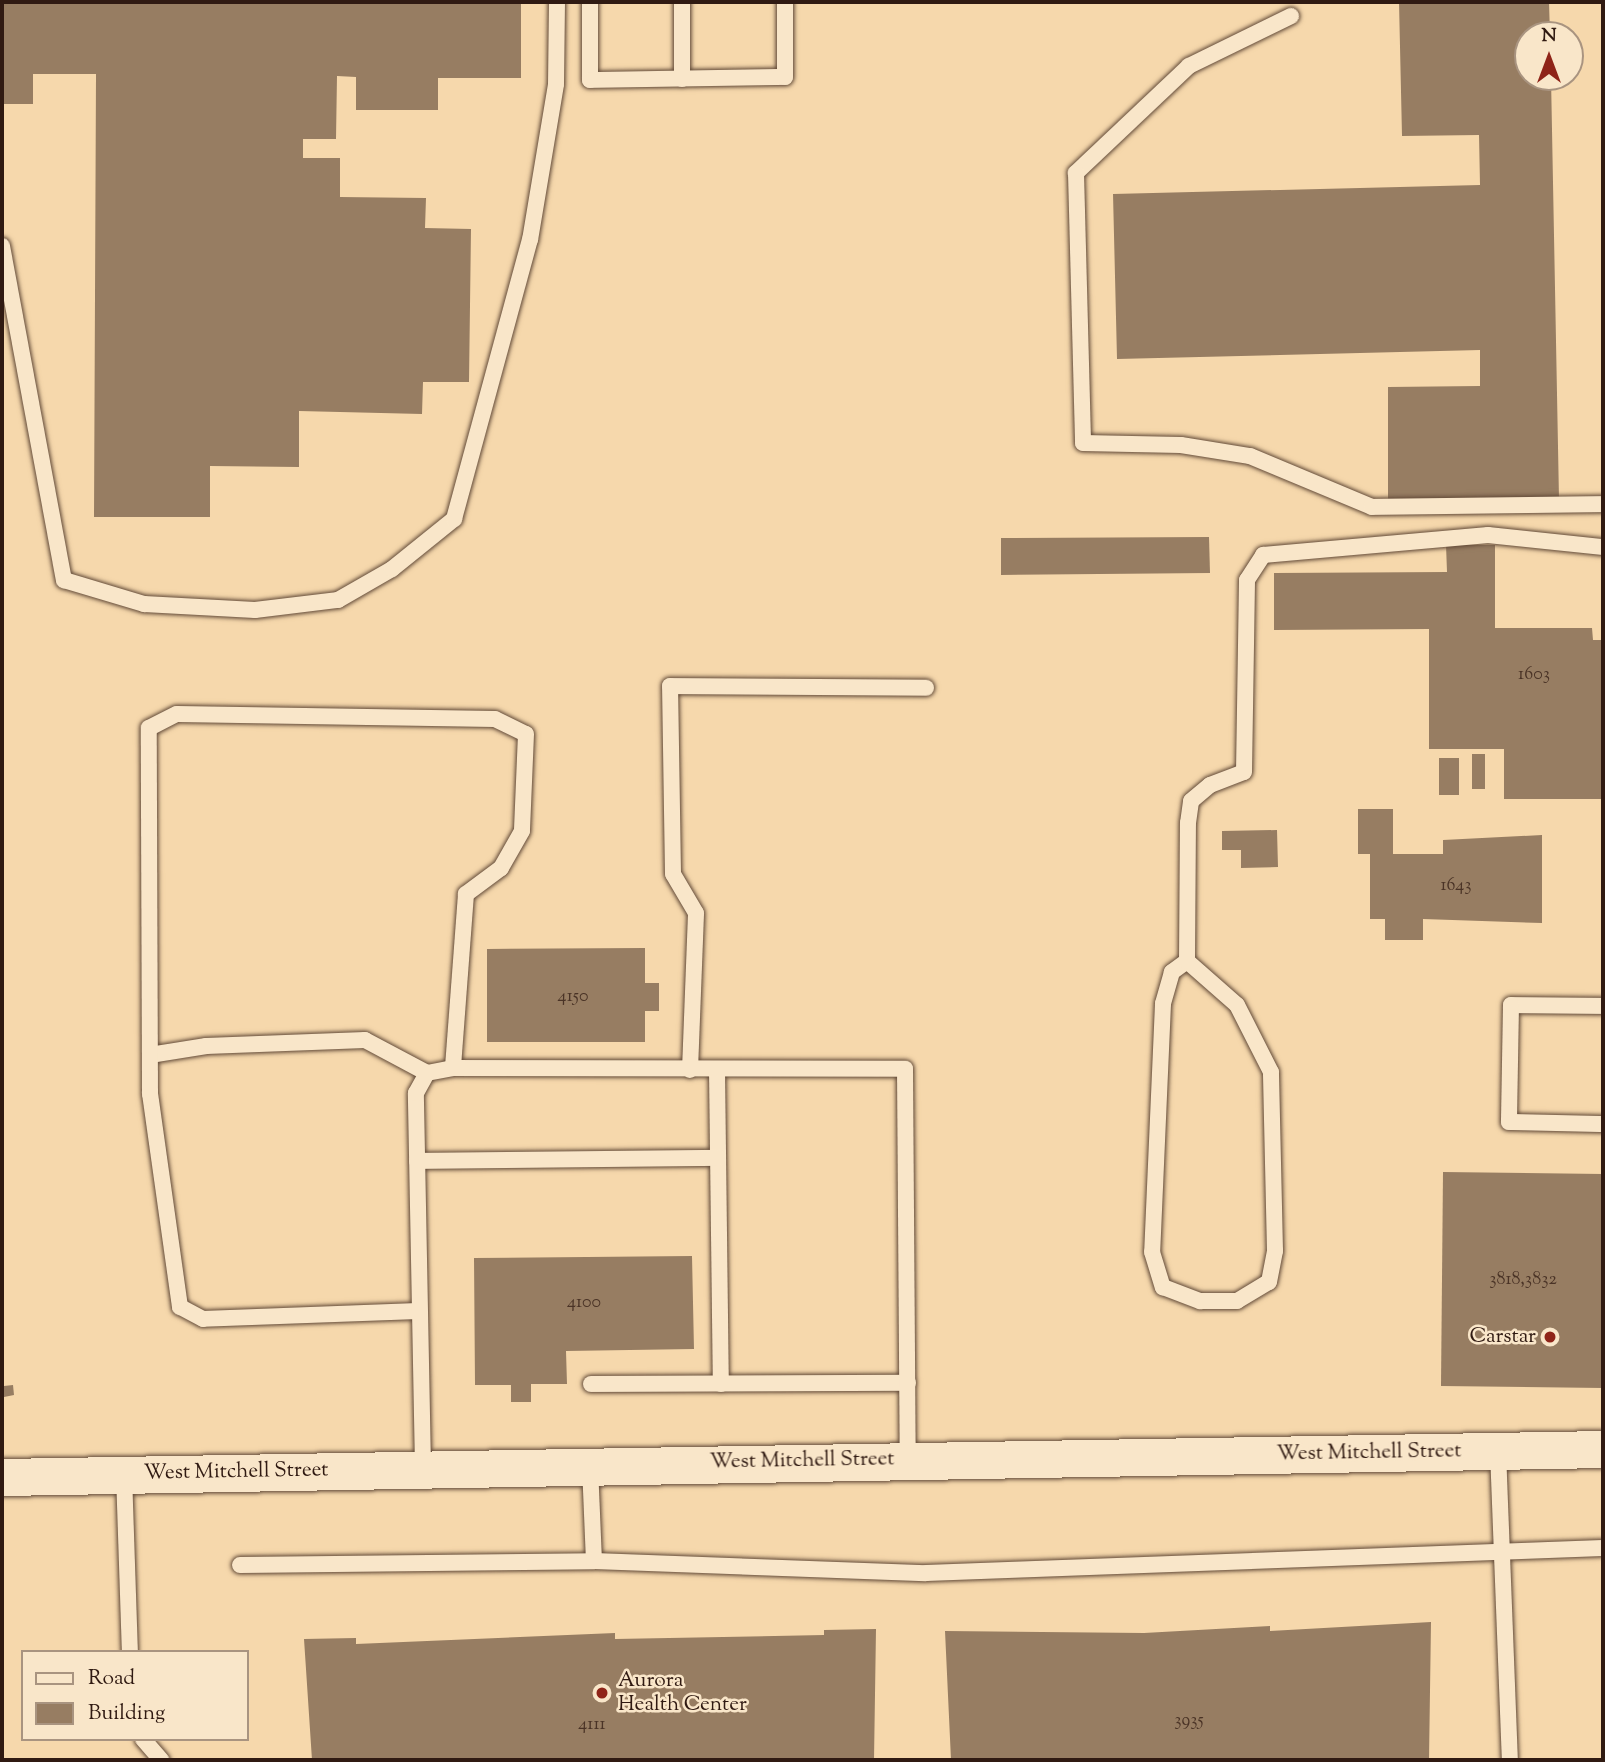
<!DOCTYPE html>
<style>
body{margin:0}
#map{position:relative;width:1605px;height:1762px;overflow:hidden;background:#f6d8ac;font-family:"Sorts Mill Goudy",serif}
div>[style]{position:absolute}
.building>*{inset:0;background:#977d62}
.roads{filter:drop-shadow(0 0 2px #624a38) drop-shadow(0 0 2px #624a38)}
.service>*{height:16px;margin:-8px;padding:0 8px;transform-origin:8px;border-radius:8px;background:#f9e6c9}
.tertiary>*{height:37px;margin:-18.5px;padding:0 18.5px;transform-origin:18.5px;border-radius:18.5px;background:#f9e6c9}
.dots>*{width:19px;height:19px;translate:-50% -50%;box-sizing:border-box;border:4px solid #f9e6c9;border-radius:50%}
span{translate:-50% -50%;white-space:nowrap;text-align:center;line-height:1.15;-webkit-text-stroke:5px #f9e6c9;paint-order:stroke}
.number-label{font-size:18px;color:#4a3326}
.number-label span{-webkit-text-stroke-width:0}
.poi-label{font-size:21px;color:#301a12}
.right{translate:-100% -50%;text-align:right}
.left{translate:0 -50%;text-align:left}
.street-label{font-size:21px;color:#301a12}
.frame{position:absolute;inset:0;border:4px solid #301a12;pointer-events:none}
.legend{position:absolute;left:21px;top:1650px;width:228px;height:91px;box-sizing:border-box;background:#f9e6c9;border:2px solid #a99480;margin:0;padding:9px 12px;list-style:none;font-size:21px;color:#301a12}
.legend li{display:flex;align-items:center;gap:14px;height:35px}
.legend b{width:35px;border:2px solid #a99480}
.north{position:absolute;left:1514px;top:21px;width:70px;height:70px;box-sizing:border-box;background:#f9e6c9;border:2px solid #a99480;border-radius:50%;rotate:0deg;font-size:19px;font-weight:700;line-height:28px;text-align:center;color:#301a12}
.north::after{content:'';display:block;margin:auto;width:24px;height:32px;background:#8f2418;clip-path:polygon(50% 0,100% 100%,50% 72%,0 100%)}
</style>
<div id="map">
<div class="building">
<i style="clip-path:polygon(2px 2px,521px 2px,521px 78px,438px 78px,438px 110px,356px 110px,356px 77px,337px 76px,336px 139px,303px 139px,303px 158px,340px 158px,340px 197px,426px 198px,425px 228px,471px 229px,469px 382px,423px 382px,422px 414px,299px 411px,299px 467px,210px 466px,210px 517px,94px 517px,96px 74px,33px 74px,33px 104px,2px 104px)"></i>
<i style="clip-path:polygon(1399px 2px,1549px 2px,1550px 35px,1528px 35px,1528px 77px,1551px 77px,1559px 499px,1388px 499px,1388px 387px,1480px 386px,1480px 350px,1117px 359px,1113px 194px,1480px 185px,1479px 135px,1402px 136px)"></i>
<i style="clip-path:polygon(1209px 537px,1210px 573px,1001px 575px,1001px 538px)"></i>
<i style="clip-path:polygon(1446px 545px,1495px 545px,1495px 628px,1592px 628px,1593px 640px,1603px 640px,1603px 799px,1504px 799px,1504px 749px,1429px 749px,1429px 629px,1274px 630px,1274px 573px,1447px 572px)"></i>
<i style="clip-path:polygon(1472px 754px,1485px 754px,1485px 789px,1472px 789px)"></i>
<i style="clip-path:polygon(1439px 758px,1459px 758px,1459px 795px,1439px 795px)"></i>
<i style="clip-path:polygon(1358px 809px,1393px 809px,1393px 854px,1443px 854px,1443px 840px,1542px 835px,1542px 923px,1423px 919px,1423px 940px,1385px 940px,1385px 919px,1370px 919px,1370px 854px,1358px 854px)"></i>
<i style="clip-path:polygon(1277px 830px,1278px 867px,1241px 868px,1241px 850px,1222px 850px,1222px 831px)"></i>
<i style="clip-path:polygon(645px 948px,645px 983px,659px 983px,659px 1011px,645px 1011px,645px 1042px,487px 1042px,487px 949px)"></i>
<i style="clip-path:polygon(1443px 1172px,1603px 1174px,1603px 1388px,1441px 1386px)"></i>
<i style="clip-path:polygon(692px 1256px,694px 1349px,566px 1351px,567px 1384px,531px 1384px,531px 1402px,511px 1402px,511px 1385px,475px 1385px,474px 1258px)"></i>
<i style="clip-path:polygon(13px 1385px,14px 1395px,4px 1397px,4px 1386px)"></i>
<i style="clip-path:polygon(1431px 1622px,1429px 1760px,951px 1760px,945px 1631px,1144px 1633px,1270px 1626px,1270px 1631px)"></i>
<i style="clip-path:polygon(876px 1629px,874px 1760px,312px 1760px,304px 1639px,356px 1638px,356px 1644px,615px 1633px,615px 1639px,824px 1635px,824px 1630px)"></i>
</div>
<div class="roads">
<div class="service">
<i style="left:590px;top:2px;width:78px;rotate:90deg"></i>
<i style="left:590px;top:80px;width:195px;rotate:-0.9deg"></i>
<i style="left:785px;top:77px;width:75px;rotate:-90deg"></i>
<i style="left:682px;top:2px;width:77px;rotate:90deg"></i>
<i style="left:1291px;top:16px;width:114px;rotate:153.9deg"></i>
<i style="left:1189px;top:66px;width:156px;rotate:136.6deg"></i>
<i style="left:1076px;top:173px;width:270px;rotate:88.5deg"></i>
<i style="left:1083px;top:443px;width:98px;rotate:1.2deg"></i>
<i style="left:1181px;top:445px;width:70px;rotate:9.1deg"></i>
<i style="left:1250px;top:456px;width:132px;rotate:22.7deg"></i>
<i style="left:1372px;top:507px;width:231px;rotate:-0.7deg"></i>
<i style="left:2px;top:246px;width:340px;rotate:79.5deg"></i>
<i style="left:64px;top:580px;width:84px;rotate:16.7deg"></i>
<i style="left:144px;top:604px;width:111px;rotate:3.1deg"></i>
<i style="left:255px;top:610px;width:84px;rotate:-6.9deg"></i>
<i style="left:338px;top:600px;width:62px;rotate:-29.9deg"></i>
<i style="left:392px;top:569px;width:80px;rotate:-38.9deg"></i>
<i style="left:454px;top:519px;width:289px;rotate:-74.8deg"></i>
<i style="left:530px;top:240px;width:158px;rotate:-80.5deg"></i>
<i style="left:556px;top:84px;width:82px;rotate:-89.3deg"></i>
<i style="left:1187px;top:961px;width:19px;rotate:144deg"></i>
<i style="left:1172px;top:972px;width:33px;rotate:106deg"></i>
<i style="left:1163px;top:1004px;width:248px;rotate:92.5deg"></i>
<i style="left:1152px;top:1252px;width:37px;rotate:73deg"></i>
<i style="left:1163px;top:1287px;width:40px;rotate:21deg"></i>
<i style="left:1200px;top:1301px;width:37px"></i>
<i style="left:1237px;top:1301px;width:37px;rotate:-31deg"></i>
<i style="left:1269px;top:1282px;width:32px;rotate:-79deg"></i>
<i style="left:1275px;top:1251px;width:179px;rotate:-91.3deg"></i>
<i style="left:1271px;top:1072px;width:75px;rotate:-116.9deg"></i>
<i style="left:1237px;top:1005px;width:67px;rotate:-138.7deg"></i>
<i style="left:1187px;top:961px;width:138px;rotate:-89.6deg"></i>
<i style="left:1188px;top:823px;width:22px;rotate:-82deg"></i>
<i style="left:1191px;top:801px;width:25px;rotate:-40deg"></i>
<i style="left:1210px;top:785px;width:36px;rotate:-21deg"></i>
<i style="left:1244px;top:772px;width:192px;rotate:-89.1deg"></i>
<i style="left:1247px;top:580px;width:30px;rotate:-57deg"></i>
<i style="left:1263px;top:555px;width:226px;rotate:-5.1deg"></i>
<i style="left:1488px;top:535px;width:116px;rotate:6deg"></i>
<i style="left:1603px;top:1006px;width:92px;rotate:-179.4deg"></i>
<i style="left:1511px;top:1005px;width:117px;rotate:91deg"></i>
<i style="left:1509px;top:1122px;width:94px;rotate:1.2deg"></i>
<i style="left:150px;top:1055px;width:57px;rotate:-9.1deg"></i>
<i style="left:206px;top:1046px;width:159px;rotate:-2.2deg"></i>
<i style="left:365px;top:1040px;width:70px;rotate:28deg"></i>
<i style="left:690px;top:1070px;width:157px;rotate:-87.8deg"></i>
<i style="left:696px;top:913px;width:45px;rotate:-120.5deg"></i>
<i style="left:673px;top:874px;width:188px;rotate:-90.9deg"></i>
<i style="left:670px;top:686px;width:256px;rotate:0.4deg"></i>
<i style="left:717px;top:1070px;width:314px;rotate:89.3deg"></i>
<i style="left:417px;top:1161px;width:301px;rotate:-0.6deg"></i>
<i style="left:418px;top:1311px;width:215px;rotate:177.9deg"></i>
<i style="left:203px;top:1319px;width:26px;rotate:-152deg"></i>
<i style="left:180px;top:1307px;width:215px;rotate:-98deg"></i>
<i style="left:150px;top:1094px;width:366px;rotate:-90.2deg"></i>
<i style="left:149px;top:728px;width:31px;rotate:-27deg"></i>
<i style="left:177px;top:714px;width:318px;rotate:0.9deg"></i>
<i style="left:495px;top:719px;width:34px;rotate:26deg"></i>
<i style="left:526px;top:734px;width:97px;rotate:92.4deg"></i>
<i style="left:522px;top:831px;width:43px;rotate:119.6deg"></i>
<i style="left:501px;top:868px;width:44px;rotate:143.4deg"></i>
<i style="left:466px;top:894px;width:174px;rotate:94.3deg"></i>
<i style="left:591px;top:1384px;width:317px;rotate:-0.2deg"></i>
<i style="left:1498px;top:1451px;width:309px;rotate:87.8deg"></i>
<i style="left:590px;top:1466px;width:95px;rotate:87.6deg"></i>
<i style="left:423px;top:1467px;width:374px;rotate:-91.1deg"></i>
<i style="left:416px;top:1093px;width:23px;rotate:-61deg"></i>
<i style="left:427px;top:1073px;width:26px;rotate:-11deg"></i>
<i style="left:453px;top:1068px;width:452px;rotate:0.1deg"></i>
<i style="left:905px;top:1069px;width:391px;rotate:89.6deg"></i>
<i style="left:124px;top:1474px;width:178px;rotate:88.1deg"></i>
<i style="left:240px;top:1565px;width:354px;rotate:-0.6deg"></i>
<i style="left:594px;top:1561px;width:332px;rotate:2.1deg"></i>
<i style="left:926px;top:1573px;width:677px;rotate:-2.11deg"></i>
<i style="left:143px;top:1739px;width:28px;rotate:49deg"></i>
</div>
<div class="tertiary">
<i style="left:2px;top:1477px;width:1601px;rotate:-1deg"></i>
</div>
</div>
<div class="dots">
<i style="left:1550px;top:1337px;background:#8f2418"></i>
<i style="left:602px;top:1693px;background:#8f2418"></i>
</div>
<div class="number-label">
<span style="left:1534px;top:675px">1603</span>
<span style="left:1456px;top:886px">1643</span>
<span style="left:573px;top:997px">4150</span>
<span style="left:1523px;top:1280px">3818,3832</span>
<span style="left:584px;top:1303px">4100</span>
<span style="left:1189px;top:1721px">3935</span>
<span style="left:592px;top:1725px">4111</span>
</div>
<div class="poi-label">
<span class="right" style="left:1536px;top:1337px">Carstar</span>
<span class="left" style="left:618px;top:1693px">Aurora<br>Health Center</span>
</div>
<div class="street-label">
<span style="left:1369px;top:1453px;rotate:-1deg">West Mitchell Street</span>
<span style="left:802px;top:1461px;rotate:-1deg">West Mitchell Street</span>
<span style="left:236px;top:1472px;rotate:-1deg">West Mitchell Street</span>
</div>
<div class="frame"></div>
<ul class="legend">
<li><b style="height:9px;background:#f9e6c9"></b>Road</li>
<li><b style="height:19px;background:#977d62"></b>Building</li>
</ul>
<div class="north">N</div>
</div>
